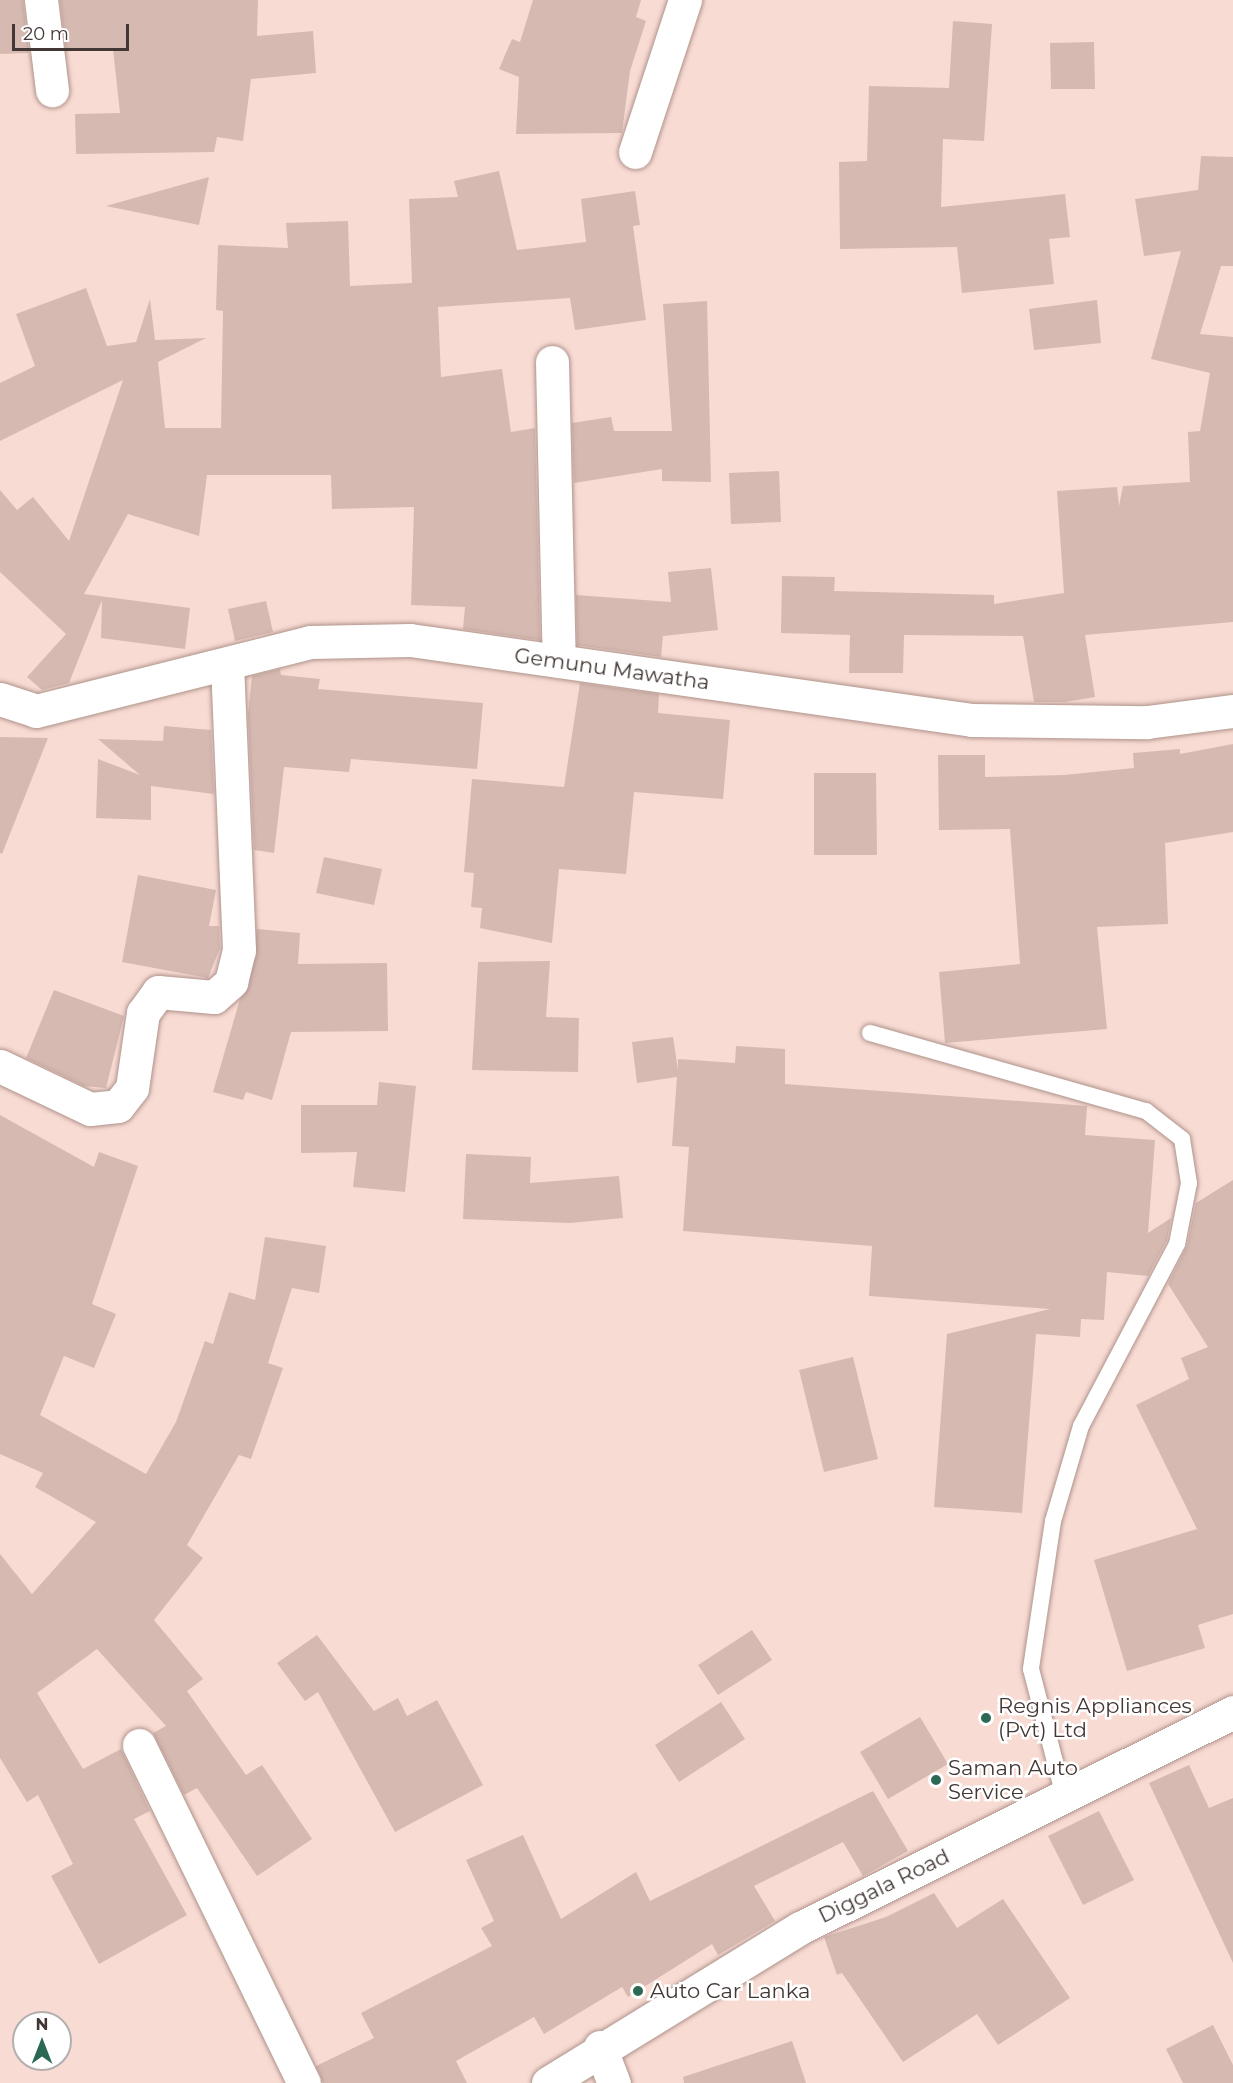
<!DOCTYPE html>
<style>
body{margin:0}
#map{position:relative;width:1233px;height:2083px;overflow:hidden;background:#f8dbd3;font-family:Montserrat,sans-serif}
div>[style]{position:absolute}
.building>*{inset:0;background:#d6bab2}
.roads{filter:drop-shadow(0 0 2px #ae938b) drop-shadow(0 0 2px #ae938b)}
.service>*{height:16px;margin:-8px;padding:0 8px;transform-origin:8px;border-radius:8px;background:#fff}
.minor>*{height:33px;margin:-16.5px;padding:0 16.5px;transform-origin:16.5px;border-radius:16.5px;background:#fff}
.dots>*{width:16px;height:16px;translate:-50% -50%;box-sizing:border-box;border:3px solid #fff;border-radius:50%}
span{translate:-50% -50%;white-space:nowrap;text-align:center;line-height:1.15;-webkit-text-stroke:5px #fff;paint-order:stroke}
.street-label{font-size:21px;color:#423734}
.poi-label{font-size:21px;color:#423734}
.left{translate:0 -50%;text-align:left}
.north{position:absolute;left:12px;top:2011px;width:60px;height:60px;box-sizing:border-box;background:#fff;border:2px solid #b3afae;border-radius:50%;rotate:0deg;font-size:16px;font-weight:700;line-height:24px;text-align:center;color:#423734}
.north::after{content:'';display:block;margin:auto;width:21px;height:27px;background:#2b6955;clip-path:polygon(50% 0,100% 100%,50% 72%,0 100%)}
.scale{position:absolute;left:12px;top:24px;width:117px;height:27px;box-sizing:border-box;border:3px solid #423734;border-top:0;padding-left:8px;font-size:18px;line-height:21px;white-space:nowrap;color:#423734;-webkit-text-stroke:4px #fff;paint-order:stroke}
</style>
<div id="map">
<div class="building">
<i style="clip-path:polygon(0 0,23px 0,29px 53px,0 54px)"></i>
<i style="clip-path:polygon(60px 0,258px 0,257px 36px,313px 31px,316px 73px,251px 79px,243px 141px,217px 137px,214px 152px,76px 154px,75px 114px,120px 113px,113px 49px,66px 51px)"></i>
<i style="clip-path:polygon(533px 0,641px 0,636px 17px,646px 21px,630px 71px,622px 133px,516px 134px,519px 77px,499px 69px,512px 39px,520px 42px)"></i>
<i style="clip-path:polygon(953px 21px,992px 24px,984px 141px,943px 139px,941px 207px,1065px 194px,1070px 237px,1049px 239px,1054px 284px,962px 293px,957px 247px,840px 249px,839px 162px,867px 161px,869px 86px,949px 88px)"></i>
<i style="clip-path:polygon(1094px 42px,1095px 89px,1051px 89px,1050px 43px)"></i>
<i style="clip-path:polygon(1201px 156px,1233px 157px,1233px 266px,1221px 266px,1200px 334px,1233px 337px,1233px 622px,1085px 635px,1095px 697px,1065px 702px,1034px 702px,1023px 636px,904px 635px,903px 673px,849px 673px,850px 635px,781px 633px,782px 576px,835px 577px,834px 591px,994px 595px,994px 604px,1064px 593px,1057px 491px,1117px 487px,1119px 506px,1123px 486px,1190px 482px,1188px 432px,1200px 431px,1210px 373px,1151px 359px,1181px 251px,1144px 256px,1135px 199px,1198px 190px)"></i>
<i style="clip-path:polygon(499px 171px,517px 250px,586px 242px,581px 199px,635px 191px,640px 225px,633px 226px,646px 320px,575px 330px,570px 298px,438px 307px,441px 377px,502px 369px,511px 432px,535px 428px,540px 640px,463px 629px,465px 607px,411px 605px,414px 507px,332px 509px,331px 475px,207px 475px,199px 536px,128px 514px,84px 594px,190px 608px,185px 649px,101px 638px,102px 600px,69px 683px,42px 690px,27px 677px,66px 634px,0 572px,0 490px,17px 510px,33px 497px,69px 541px,123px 380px,0 441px,0 383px,35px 366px,16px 314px,86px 288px,107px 346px,136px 342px,150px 299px,155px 340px,206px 338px,158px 362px,165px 428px,221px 428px,223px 311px,216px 310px,218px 245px,288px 248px,286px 223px,348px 221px,350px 286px,412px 283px,409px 199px,458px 197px,454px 181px)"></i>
<i style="clip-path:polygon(209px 177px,199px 225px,106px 206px)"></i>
<i style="clip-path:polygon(1097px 300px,1101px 343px,1034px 350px,1029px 309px)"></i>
<i style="clip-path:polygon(707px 301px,711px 482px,662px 481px,662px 469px,574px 483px,572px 423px,611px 417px,614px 431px,672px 431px,663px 304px)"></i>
<i style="clip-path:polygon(779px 471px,781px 522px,731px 524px,729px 473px)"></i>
<i style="clip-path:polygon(711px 568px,718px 630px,663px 636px,661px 657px,577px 645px,576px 595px,671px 602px,668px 572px)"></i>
<i style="clip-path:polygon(266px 601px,273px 632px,235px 641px,228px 609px)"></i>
<i style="clip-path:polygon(280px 669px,281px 675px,320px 679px,318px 689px,483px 703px,477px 769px,351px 759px,349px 772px,284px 767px,274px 853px,254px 850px,248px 714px,252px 676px)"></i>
<i style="clip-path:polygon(580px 683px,659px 694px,658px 713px,730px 720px,723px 799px,634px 792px,626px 874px,559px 869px,552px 943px,480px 928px,482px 908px,471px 907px,474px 873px,464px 872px,472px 779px,564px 787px)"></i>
<i style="clip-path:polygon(164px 726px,211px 730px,214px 794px,151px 786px,151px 820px,96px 818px,98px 759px,140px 775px,98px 739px,163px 741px)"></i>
<i style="clip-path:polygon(0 737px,48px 738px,2px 854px,0 853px)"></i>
<i style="clip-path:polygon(1233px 744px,1233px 832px,1165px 843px,1168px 924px,1097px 927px,1107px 1029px,945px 1043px,939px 972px,1020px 964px,1010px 829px,939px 830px,938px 755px,985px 755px,985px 777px,1064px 775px,1134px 768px,1133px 753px,1180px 749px,1180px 754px)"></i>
<i style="clip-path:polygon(814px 773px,876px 773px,877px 855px,814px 855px)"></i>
<i style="clip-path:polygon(324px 857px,382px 869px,374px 905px,316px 893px)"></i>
<i style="clip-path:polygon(138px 875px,216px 890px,209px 926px,219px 926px,220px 948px,208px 978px,122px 962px)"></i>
<i style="clip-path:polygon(257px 929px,300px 933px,298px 964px,387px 963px,388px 1031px,291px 1032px,272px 1100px,246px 1092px,243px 1100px,213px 1092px,240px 999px,249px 987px)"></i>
<i style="clip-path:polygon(550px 961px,546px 1017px,579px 1018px,578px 1072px,472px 1070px,478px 962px)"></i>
<i style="clip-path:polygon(54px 990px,124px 1016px,106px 1088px,84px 1086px,26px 1058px)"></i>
<i style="clip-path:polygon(673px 1037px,678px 1070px,678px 1059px,735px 1063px,736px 1046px,785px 1049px,785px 1084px,1087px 1106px,1085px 1135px,1155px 1140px,1148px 1233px,1171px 1218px,1167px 1240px,1148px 1276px,1107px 1272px,1104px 1320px,1081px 1319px,1080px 1337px,1036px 1334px,1022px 1513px,934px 1507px,947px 1334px,1050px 1309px,869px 1296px,872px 1246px,683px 1231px,689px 1147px,672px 1146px,677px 1077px,637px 1083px,632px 1042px)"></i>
<i style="clip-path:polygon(379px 1082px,416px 1086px,405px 1192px,353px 1187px,357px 1152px,301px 1153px,301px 1105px,377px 1105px)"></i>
<i style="clip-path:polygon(0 1115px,94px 1167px,99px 1152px,138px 1166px,92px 1304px,116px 1314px,94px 1368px,64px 1356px,40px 1415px,146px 1474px,176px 1422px,205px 1341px,213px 1344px,229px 1292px,255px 1300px,265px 1237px,326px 1246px,319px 1293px,292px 1288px,268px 1363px,283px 1368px,251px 1459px,239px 1455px,187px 1545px,203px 1558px,154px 1620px,203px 1679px,187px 1691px,246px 1775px,262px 1765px,312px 1839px,257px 1876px,197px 1788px,184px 1795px,153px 1733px,166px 1726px,97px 1649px,37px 1693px,83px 1769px,121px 1749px,150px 1811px,134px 1819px,187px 1915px,99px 1964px,51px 1876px,73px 1864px,38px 1795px,27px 1802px,0 1758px,0 1554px,32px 1594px,96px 1522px,35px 1487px,43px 1473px,0 1454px)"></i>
<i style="clip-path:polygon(466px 1154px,531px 1157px,530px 1183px,619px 1176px,623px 1218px,570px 1223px,463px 1219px)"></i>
<i style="clip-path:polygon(1233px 1180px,1233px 1614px,1198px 1625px,1205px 1648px,1127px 1671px,1094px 1560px,1197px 1529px,1136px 1405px,1189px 1379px,1181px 1358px,1208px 1347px,1168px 1284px,1187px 1246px,1196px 1203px)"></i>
<i style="clip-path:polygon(853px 1357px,878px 1459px,824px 1472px,799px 1370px)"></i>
<i style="clip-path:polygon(752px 1630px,772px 1660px,718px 1695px,698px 1665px)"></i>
<i style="clip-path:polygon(317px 1635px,374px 1711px,398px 1698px,407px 1716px,437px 1700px,483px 1785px,395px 1832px,318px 1692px,305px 1701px,277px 1663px)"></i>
<i style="clip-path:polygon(721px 1702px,745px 1739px,679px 1782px,655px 1745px)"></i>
<i style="clip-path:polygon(920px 1717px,948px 1764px,888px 1799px,860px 1752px)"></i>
<i style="clip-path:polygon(1189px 1765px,1209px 1808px,1233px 1798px,1233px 1963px,1149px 1783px)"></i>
<i style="clip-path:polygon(873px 1791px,908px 1851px,863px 1876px,843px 1842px,754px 1886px,775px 1921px,718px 1955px,712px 1944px,628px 1997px,622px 1987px,544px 2034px,534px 2017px,456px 2061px,467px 2083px,323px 2083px,316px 2066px,374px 2038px,361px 2013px,492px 1946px,481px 1928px,494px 1921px,466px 1860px,523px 1835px,561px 1919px,636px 1872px,650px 1901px)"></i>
<i style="clip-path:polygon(1099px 1811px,1134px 1880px,1083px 1905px,1048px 1836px)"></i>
<i style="clip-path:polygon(934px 1893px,957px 1928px,1003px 1899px,1070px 1998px,998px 2045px,977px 2014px,903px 2062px,842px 1973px,837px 1975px,824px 1937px,886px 1917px)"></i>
<i style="clip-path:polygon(1213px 2025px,1233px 2065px,1233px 2083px,1183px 2083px,1166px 2049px)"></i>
<i style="clip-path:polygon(792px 2041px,806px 2083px,684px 2083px,683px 2077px)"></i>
</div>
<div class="roads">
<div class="service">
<i style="left:870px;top:1033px;width:287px;rotate:15.8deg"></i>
<i style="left:1146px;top:1111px;width:46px;rotate:37.9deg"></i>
<i style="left:1182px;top:1139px;width:45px;rotate:81deg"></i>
<i style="left:1189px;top:1183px;width:62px;rotate:101.1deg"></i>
<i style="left:1177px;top:1244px;width:206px;rotate:117.8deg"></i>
<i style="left:1081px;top:1426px;width:99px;rotate:106.4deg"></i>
<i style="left:1053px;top:1521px;width:150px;rotate:98.5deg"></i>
<i style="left:1031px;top:1669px;width:132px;rotate:75.5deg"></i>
</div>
<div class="minor">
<i style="left:41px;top:0;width:91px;rotate:83deg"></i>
<i style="left:635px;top:152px;width:160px;rotate:-71.8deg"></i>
<i style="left:552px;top:362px;width:299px;rotate:88.7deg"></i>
<i style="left:0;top:699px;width:38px;rotate:18deg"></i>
<i style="left:36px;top:711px;width:283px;rotate:-14.1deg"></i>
<i style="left:310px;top:642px;width:100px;rotate:-1.1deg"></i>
<i style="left:410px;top:640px;width:568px;rotate:8.1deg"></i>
<i style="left:972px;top:720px;width:175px;rotate:0.7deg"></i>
<i style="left:1147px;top:722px;width:87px;rotate:-7.3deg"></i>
<i style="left:0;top:1066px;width:100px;rotate:25.5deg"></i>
<i style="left:90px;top:1109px;width:28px;rotate:-6deg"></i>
<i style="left:118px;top:1106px;width:23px;rotate:-52deg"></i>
<i style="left:132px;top:1088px;width:76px;rotate:-81.7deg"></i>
<i style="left:143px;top:1013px;width:26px;rotate:-54deg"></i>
<i style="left:158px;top:992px;width:56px;rotate:5.1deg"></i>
<i style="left:214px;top:997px;width:23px;rotate:-41deg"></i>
<i style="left:231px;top:982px;width:33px;rotate:-76deg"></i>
<i style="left:239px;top:950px;width:286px;rotate:-92.4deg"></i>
<i style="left:139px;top:1745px;width:376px;rotate:64deg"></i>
<i style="left:600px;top:2047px;width:39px;rotate:69deg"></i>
<i style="left:548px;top:2083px;width:296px;rotate:-31.6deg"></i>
<i style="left:800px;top:1928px;width:484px;rotate:-26.5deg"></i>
</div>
</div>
<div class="dots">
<i style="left:986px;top:1718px;background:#2b6955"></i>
<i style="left:936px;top:1780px;background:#2b6955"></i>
<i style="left:638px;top:1991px;background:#2b6955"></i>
</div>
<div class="street-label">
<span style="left:612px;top:669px;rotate:8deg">Gemunu Mawatha</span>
<span style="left:884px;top:1886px;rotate:-26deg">Diggala Road</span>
</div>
<div class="poi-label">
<span class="left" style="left:998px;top:1718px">Regnis Appliances<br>(Pvt) Ltd</span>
<span class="left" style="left:948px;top:1780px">Saman Auto<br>Service</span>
<span class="left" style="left:650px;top:1991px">Auto Car Lanka</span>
</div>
<div class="north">N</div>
<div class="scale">20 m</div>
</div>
